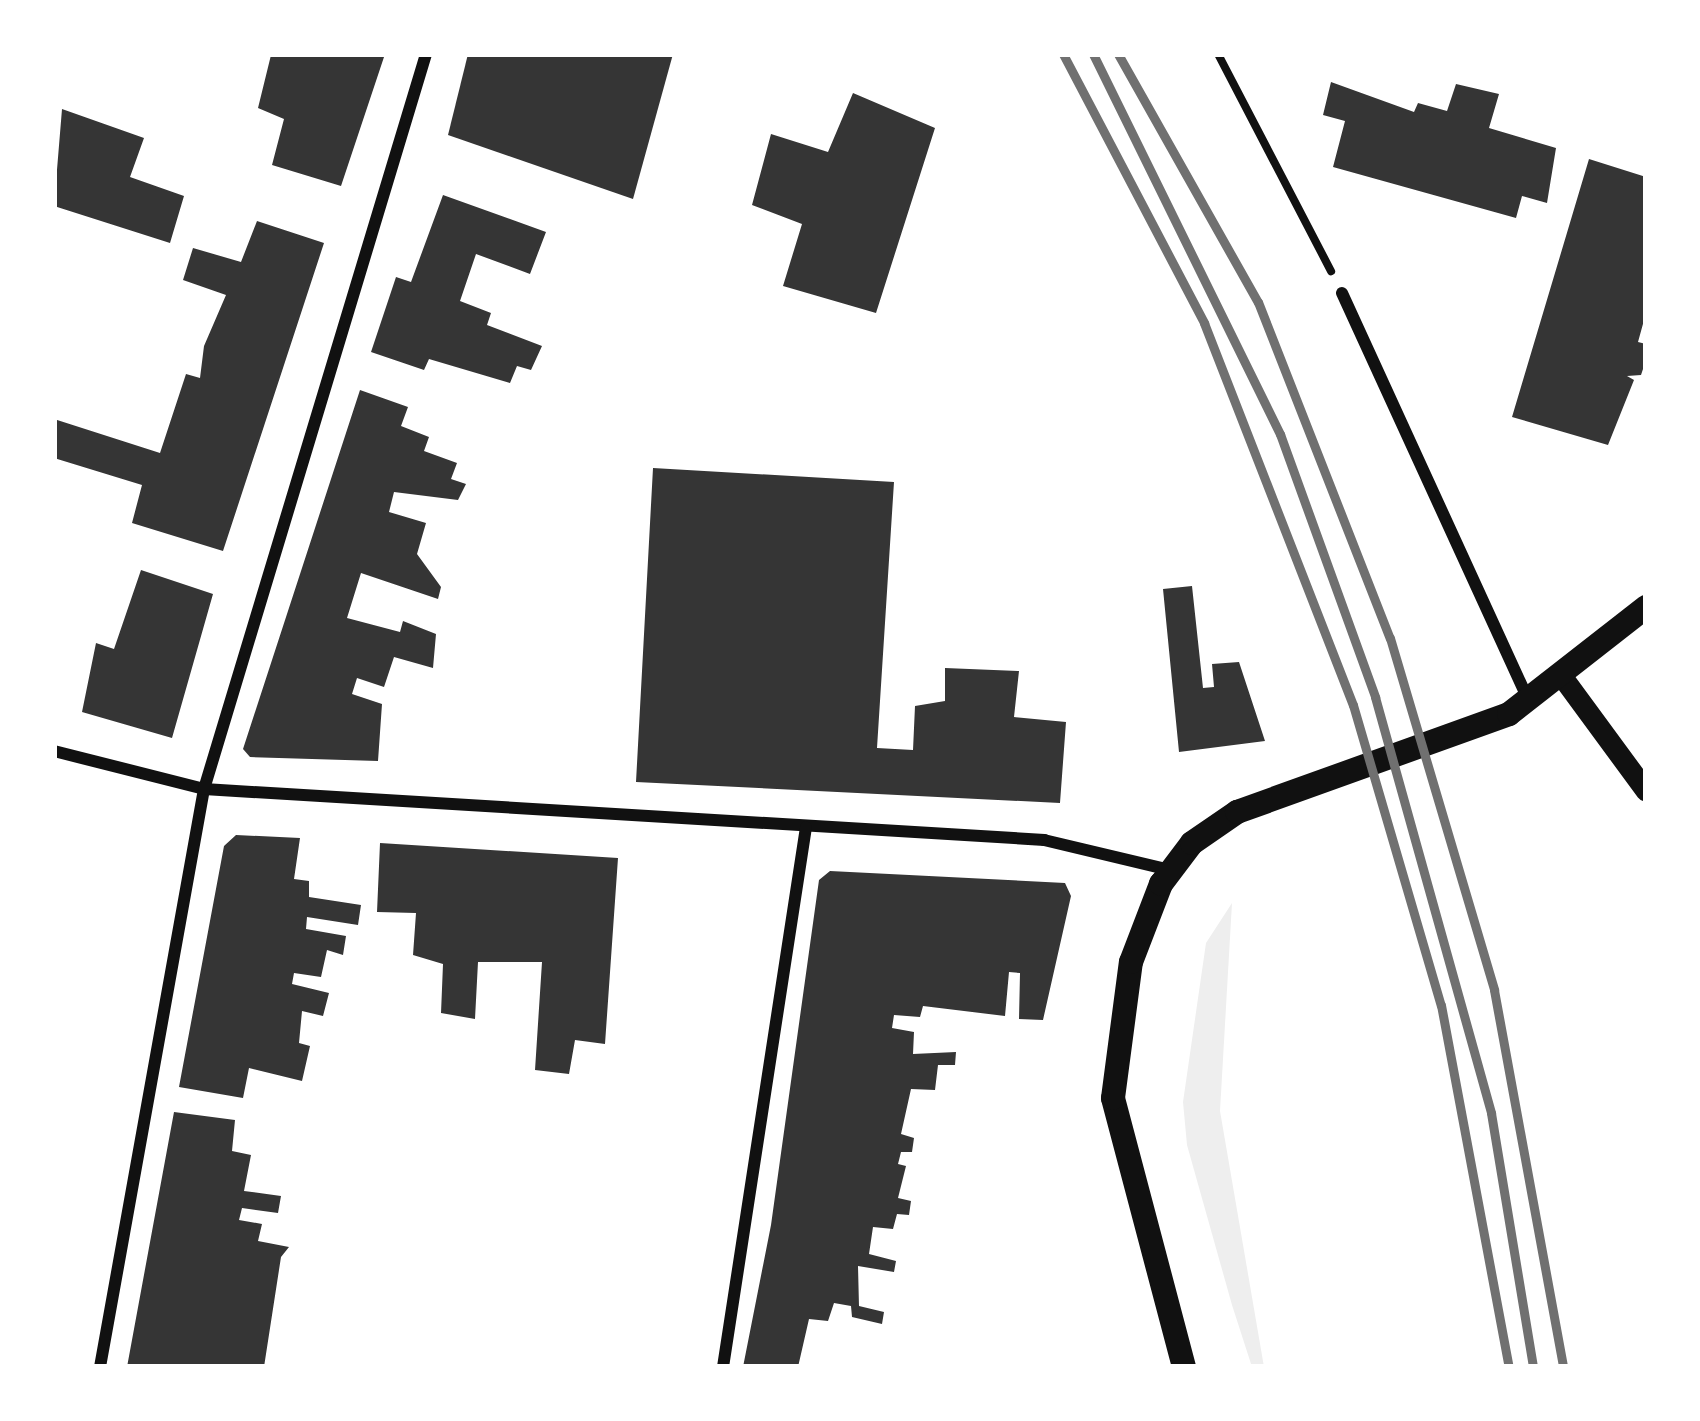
<!DOCTYPE html>
<style>
body{margin:0}
#map{position:relative;width:1700px;height:1421px;overflow:hidden;background:#fff;font-family:Literata,serif}
div>[style]{position:absolute}
.green>*{inset:0;background:#eee}
.building>*{inset:0;background:#353535}
.path>*{height:8px;margin:-4px;padding:0 4px;transform-origin:4px;border-radius:4px;background:#111}
.minor>*{height:12px;margin:-6px;padding:0 6px;transform-origin:6px;border-radius:6px;background:#111}
.tertiary>*{height:21px;margin:-10.5px;padding:0 10.5px;transform-origin:10.5px;border-radius:10.5px;background:#111}
.secondary>*{height:24px;margin:-12px;padding:0 12px;transform-origin:12px;border-radius:12px;background:#111}
.rail>*{height:9px;margin:-4.5px;padding:0 4.5px;transform-origin:4.5px;border-radius:4.5px;background:#707070}
span{translate:-50% -50%;white-space:nowrap;text-align:center;line-height:1.15;-webkit-text-stroke:9px #fff;paint-order:stroke}
.frame{position:absolute;inset:0;border:57px solid #fff;pointer-events:none}
</style>
<div id="map">
<div class="green">
<i style="clip-path:polygon(1232px 903px,1220px 1111px,1264px 1367px,1252px 1367px,1232px 1305px,1187px 1145px,1183px 1102px,1206px 943px)"></i>
</div>
<div class="building">
<i style="clip-path:polygon(288px 54px,385px 54px,341px 186px,272px 165px,284px 119px,258px 108px,271px 55px)"></i>
<i style="clip-path:polygon(468px 54px,673px 54px,633px 199px,448px 135px)"></i>
<i style="clip-path:polygon(1331px 82px,1414px 112px,1418px 103px,1447px 111px,1456px 84px,1499px 94px,1489px 128px,1556px 148px,1547px 203px,1522px 196px,1516px 218px,1333px 167px,1345px 121px,1323px 115px)"></i>
<i style="clip-path:polygon(853px 93px,935px 128px,876px 313px,783px 286px,802px 224px,752px 205px,771px 134px,828px 152px)"></i>
<i style="clip-path:polygon(62px 109px,144px 138px,130px 177px,184px 196px,170px 243px,54px 206px)"></i>
<i style="clip-path:polygon(1589px 159px,1646px 177px,1646px 313px,1638px 342px,1646px 344px,1646px 360px,1641px 375px,1627px 376px,1634px 380px,1608px 445px,1512px 417px)"></i>
<i style="clip-path:polygon(443px 195px,546px 232px,530px 274px,476px 254px,460px 301px,491px 313px,487px 325px,542px 346px,531px 370px,517px 366px,510px 383px,429px 359px,424px 370px,371px 352px,396px 277px,411px 282px)"></i>
<i style="clip-path:polygon(257px 221px,324px 243px,223px 551px,132px 523px,142px 485px,54px 458px,54px 419px,160px 453px,186px 374px,200px 378px,204px 346px,226px 295px,183px 280px,193px 248px,241px 262px)"></i>
<i style="clip-path:polygon(360px 390px,408px 407px,401px 426px,429px 437px,424px 451px,457px 463px,451px 479px,466px 484px,458px 500px,394px 492px,389px 512px,426px 523px,417px 554px,441px 587px,438px 599px,361px 573px,347px 618px,400px 632px,403px 621px,436px 634px,433px 668px,394px 657px,384px 687px,357px 678px,352px 694px,382px 704px,378px 761px,250px 757px,243px 749px)"></i>
<i style="clip-path:polygon(653px 468px,894px 482px,877px 748px,913px 750px,915px 706px,945px 701px,945px 668px,1019px 671px,1014px 717px,1066px 722px,1060px 803px,636px 782px)"></i>
<i style="clip-path:polygon(141px 570px,213px 594px,172px 738px,82px 712px,96px 643px,114px 649px)"></i>
<i style="clip-path:polygon(1192px 586px,1203px 688px,1214px 687px,1212px 664px,1239px 662px,1265px 741px,1179px 752px,1163px 589px)"></i>
<i style="clip-path:polygon(236px 835px,300px 838px,294px 879px,309px 881px,309px 897px,361px 905px,358px 925px,307px 917px,306px 929px,346px 936px,343px 955px,327px 950px,321px 977px,294px 973px,292px 984px,329px 993px,323px 1016px,302px 1011px,299px 1043px,310px 1046px,302px 1081px,249px 1068px,243px 1098px,179px 1087px,224px 846px)"></i>
<i style="clip-path:polygon(380px 843px,618px 858px,605px 1044px,575px 1040px,569px 1074px,535px 1070px,542px 962px,478px 962px,475px 1019px,441px 1013px,443px 964px,413px 955px,416px 913px,377px 912px)"></i>
<i style="clip-path:polygon(830px 871px,1065px 883px,1071px 896px,1043px 1020px,1019px 1019px,1020px 973px,1009px 972px,1005px 1016px,923px 1006px,920px 1017px,894px 1015px,892px 1028px,914px 1032px,913px 1054px,956px 1052px,955px 1065px,938px 1065px,935px 1090px,911px 1089px,901px 1134px,914px 1138px,912px 1152px,901px 1152px,898px 1164px,906px 1166px,898px 1198px,911px 1201px,909px 1215px,897px 1214px,893px 1229px,873px 1227px,869px 1254px,896px 1261px,894px 1272px,858px 1266px,859px 1306px,884px 1312px,882px 1324px,852px 1317px,851px 1306px,834px 1303px,828px 1321px,809px 1319px,798px 1367px,743px 1367px,771px 1225px,819px 880px)"></i>
<i style="clip-path:polygon(174px 1112px,235px 1120px,232px 1151px,251px 1155px,244px 1191px,281px 1196px,278px 1213px,242px 1208px,239px 1220px,262px 1224px,258px 1241px,289px 1247px,281px 1257px,264px 1367px,127px 1367px)"></i>
</div>
<div class="path">
<i style="left:1218px;top:54px;width:245px;rotate:62.5deg"></i>
</div>
<div class="minor">
<i style="left:1342px;top:293px;width:449px;rotate:65.4deg"></i>
<i style="left:54px;top:751px;width:155px;rotate:14.2deg"></i>
<i style="left:204px;top:789px;width:842px;rotate:3.47deg"></i>
<i style="left:1044px;top:840px;width:130px;rotate:13.4deg"></i>
<i style="left:100px;top:1367px;width:587px;rotate:-79.8deg"></i>
<i style="left:204px;top:789px;width:768px;rotate:-73.19deg"></i>
<i style="left:723px;top:1367px;width:546px;rotate:-81.26deg"></i>
</div>
<div class="tertiary">
<i style="left:1563px;top:678px;width:140px;rotate:53.7deg"></i>
</div>
<div class="secondary">
<i style="left:1184px;top:1367px;width:278px;rotate:-104.8deg"></i>
<i style="left:1113px;top:1098px;width:137px;rotate:-82.5deg"></i>
<i style="left:1131px;top:962px;width:84px;rotate:-69deg"></i>
<i style="left:1161px;top:884px;width:51px;rotate:-52.9deg"></i>
<i style="left:1192px;top:843px;width:55px;rotate:-34.6deg"></i>
<i style="left:1237px;top:812px;width:289px;rotate:-19.8deg"></i>
<i style="left:1509px;top:714px;width:174px;rotate:-38deg"></i>
</div>
<div class="rail">
<i style="left:1063px;top:54px;width:304px;rotate:62.3deg"></i>
<i style="left:1204px;top:323px;width:410px;rotate:68.7deg"></i>
<i style="left:1353px;top:705px;width:313px;rotate:73.7deg"></i>
<i style="left:1441px;top:1005px;width:368px;rotate:79.4deg"></i>
<i style="left:1093px;top:54px;width:424px;rotate:63.8deg"></i>
<i style="left:1280px;top:434px;width:280px;rotate:70.1deg"></i>
<i style="left:1375px;top:697px;width:432px;rotate:74.4deg"></i>
<i style="left:1491px;top:1113px;width:257px;rotate:80.6deg"></i>
<i style="left:1118px;top:54px;width:285px;rotate:60.6deg"></i>
<i style="left:1258px;top:302px;width:361px;rotate:68.6deg"></i>
<i style="left:1390px;top:638px;width:367px;rotate:73.5deg"></i>
<i style="left:1494px;top:990px;width:383px;rotate:79.6deg"></i>
</div>
<div class="frame"></div>
</div>
